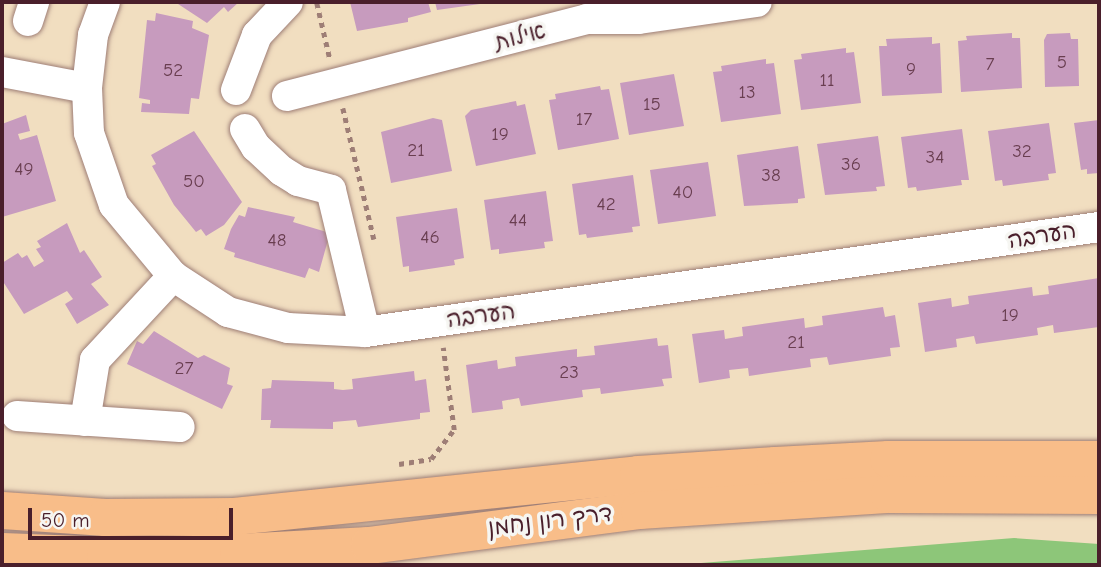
<!DOCTYPE html>
<meta charset="utf-8">
<style>
body{margin:0}
#map{position:relative;width:1101px;height:567px;overflow:hidden;background:#f1dec0;font-family:"Comic Neue","Playpen Sans Hebrew",sans-serif}
div>[style]{position:absolute}
.green>*{inset:0;background:#8dc679}
.building>*{inset:0;background:#c79bbe}
.path>*{height:4.5px;margin-top:-2.25px;transform-origin:0;background:repeating-linear-gradient(90deg,#9e7e76 0 5px,transparent 0 10px)}
.roads{filter:drop-shadow(0 0 2px #9e7e76) drop-shadow(0 0 2px #9e7e76)}
.minor>*{height:30px;margin:-15px;padding:0 15px;transform-origin:15px;border-radius:15px;background:#fff}
.major>*{height:37px;margin:-18.5px;padding:0 18.5px;transform-origin:18.5px;border-radius:18.5px;background:#f8bd89}
span{translate:-50% -50%;white-space:nowrap;text-align:center;line-height:1.15;-webkit-text-stroke:7px #f6f6f2;paint-order:stroke}
.number-label{font-size:19px;color:#693e50}
.number-label span{-webkit-text-stroke-width:0}
.street-label{font-size:23px;color:#4a1f2b}
.frame{position:absolute;inset:0;border:4px solid #4a1f2b;pointer-events:none}
.scale{position:absolute;left:28px;top:508px;width:205px;height:32px;box-sizing:border-box;border:4px solid #4a1f2b;border-top:0;padding-left:9px;font-size:21px;line-height:24px;white-space:nowrap;color:#4a1f2b;-webkit-text-stroke:5px #f6f6f2;paint-order:stroke}
</style>
<div id="map">
<div class="green">
<i style="clip-path:polygon(1014px 538px,1099px 544px,1099px 565px,676px 565px)"></i>
</div>
<div class="building">
<i style="clip-path:polygon(175px 2px,239px 2px,228px 12px,224px 7px,207px 23px)"></i>
<i style="clip-path:polygon(350px 2px,428px 2px,431px 12px,408px 18px,408px 22px,357px 31px)"></i>
<i style="clip-path:polygon(435px 2px,487px 2px,487px 3px,437px 10px)"></i>
<i style="clip-path:polygon(156px 13px,193px 21px,192px 28px,209px 35px,199px 99px,191px 98px,189px 114px,141px 112px,142px 103px,150px 104px,150px 100px,139px 98px,147px 20px,155px 21px)"></i>
<i style="clip-path:polygon(1012px 33px,1012px 38px,1020px 38px,1022px 88px,961px 92px,958px 41px,967px 40px,966px 36px)"></i>
<i style="clip-path:polygon(1070px 33px,1071px 39px,1078px 39px,1079px 86px,1045px 87px,1044px 40px,1047px 34px)"></i>
<i style="clip-path:polygon(932px 37px,932px 44px,940px 43px,942px 93px,882px 96px,879px 46px,887px 46px,886px 39px)"></i>
<i style="clip-path:polygon(846px 48px,846px 53px,854px 52px,861px 103px,801px 110px,794px 60px,802px 59px,801px 54px)"></i>
<i style="clip-path:polygon(766px 59px,766px 64px,774px 63px,781px 114px,721px 122px,713px 72px,722px 71px,721px 66px)"></i>
<i style="clip-path:polygon(674px 74px,684px 126px,629px 135px,620px 83px)"></i>
<i style="clip-path:polygon(600px 86px,601px 90px,609px 89px,619px 139px,558px 150px,549px 100px,556px 99px,555px 94px)"></i>
<i style="clip-path:polygon(516px 101px,517px 106px,525px 104px,536px 154px,476px 166px,465px 116px,471px 110px)"></i>
<i style="clip-path:polygon(26px 115px,30px 131px,18px 134px,20px 140px,37px 135px,56px 201px,2px 217px,2px 124px)"></i>
<i style="clip-path:polygon(433px 118px,442px 120px,452px 171px,391px 183px,381px 132px)"></i>
<i style="clip-path:polygon(1099px 120px,1099px 173px,1087px 174px,1087px 169px,1081px 170px,1074px 123px)"></i>
<i style="clip-path:polygon(1049px 123px,1056px 173px,1048px 174px,1049px 180px,1003px 186px,1002px 180px,995px 181px,988px 131px)"></i>
<i style="clip-path:polygon(962px 129px,969px 180px,961px 180px,962px 185px,917px 191px,916px 187px,908px 188px,901px 137px)"></i>
<i style="clip-path:polygon(194px 131px,242px 202px,224px 225px,206px 236px,201px 229px,196px 232px,174px 205px,152px 166px,156px 164px,151px 155px)"></i>
<i style="clip-path:polygon(878px 136px,885px 186px,876px 187px,877px 191px,825px 195px,817px 144px)"></i>
<i style="clip-path:polygon(798px 146px,805px 198px,798px 199px,798px 203px,744px 206px,737px 155px)"></i>
<i style="clip-path:polygon(708px 162px,716px 216px,658px 224px,650px 170px)"></i>
<i style="clip-path:polygon(633px 175px,640px 226px,632px 227px,633px 232px,587px 238px,586px 234px,579px 235px,572px 184px)"></i>
<i style="clip-path:polygon(546px 191px,553px 241px,544px 242px,545px 248px,499px 254px,499px 249px,491px 250px,484px 200px)"></i>
<i style="clip-path:polygon(248px 207px,295px 217px,293px 222px,330px 233px,319px 272px,309px 268px,305px 278px,234px 257px,235px 253px,224px 249px,231px 229px,239px 215px,245px 217px)"></i>
<i style="clip-path:polygon(457px 208px,464px 258px,454px 260px,455px 265px,409px 272px,409px 266px,403px 267px,396px 217px)"></i>
<i style="clip-path:polygon(67px 223px,80px 253px,84px 250px,102px 277px,91px 284px,109px 305px,77px 324px,65px 304px,73px 299px,67px 291px,24px 314px,2px 280px,2px 263px,18px 253px,22px 258px,27px 255px,34px 267px,44px 261px,36px 249px,41px 247px,37px 241px)"></i>
<i style="clip-path:polygon(1099px 278px,1099px 327px,1054px 333px,1053px 325px,1037px 328px,1038px 335px,976px 344px,974px 336px,956px 339px,957px 347px,925px 352px,918px 303px,951px 298px,952px 307px,969px 304px,968px 296px,1032px 287px,1033px 296px,1049px 294px,1048px 286px)"></i>
<i style="clip-path:polygon(883px 307px,885px 317px,895px 315px,900px 347px,890px 348px,891px 356px,829px 365px,827px 357px,810px 359px,811px 367px,749px 376px,748px 368px,729px 370px,730px 378px,699px 383px,692px 334px,724px 330px,725px 339px,743px 336px,742px 327px,804px 318px,805px 328px,823px 325px,822px 316px)"></i>
<i style="clip-path:polygon(154px 331px,198px 358px,204px 355px,230px 368px,227px 384px,233px 386px,222px 409px,127px 364px,137px 341px,143px 344px)"></i>
<i style="clip-path:polygon(657px 338px,658px 346px,668px 345px,672px 378px,662px 379px,664px 386px,601px 394px,600px 388px,582px 390px,583px 397px,521px 406px,519px 398px,502px 401px,503px 409px,472px 413px,466px 365px,497px 360px,498px 369px,516px 366px,515px 357px,577px 349px,577px 357px,595px 355px,594px 346px)"></i>
<i style="clip-path:polygon(414px 371px,415px 381px,426px 379px,430px 412px,420px 413px,420px 419px,358px 427px,356px 420px,333px 422px,333px 429px,270px 428px,271px 420px,261px 420px,262px 389px,271px 388px,272px 380px,334px 382px,334px 389px,343px 390px,353px 389px,352px 379px)"></i>
</div>
<div class="path">
<i style="left:317px;top:3px;width:57px;rotate:76.9deg"></i>
<i style="left:343px;top:108px;width:135px;rotate:76.7deg"></i>
<i style="left:399px;top:464px;width:32px;rotate:-9deg"></i>
<i style="left:431px;top:459px;width:37px;rotate:-52deg"></i>
<i style="left:454px;top:430px;width:83px;rotate:-97.6deg"></i>
</div>
<div class="roads">
<div class="minor">
<i style="left:105px;top:2px;width:35px;rotate:110deg"></i>
<i style="left:93px;top:35px;width:53px;rotate:96.5deg"></i>
<i style="left:87px;top:88px;width:45px;rotate:87.5deg"></i>
<i style="left:89px;top:133px;width:76px;rotate:70.9deg"></i>
<i style="left:114px;top:205px;width:92px;rotate:50.3deg"></i>
<i style="left:173px;top:276px;width:66px;rotate:33.2deg"></i>
<i style="left:228px;top:312px;width:62px;rotate:14.9deg"></i>
<i style="left:288px;top:328px;width:77px;rotate:3deg"></i>
<i style="left:365px;top:332px;width:741px;rotate:-8.14deg"></i>
<i style="left:28px;top:21px;width:20px;rotate:-72deg"></i>
<i style="left:2px;top:72px;width:86px;rotate:10.7deg"></i>
<i style="left:236px;top:90px;width:59px;rotate:-69.1deg"></i>
<i style="left:257px;top:35px;width:45px;rotate:-46.8deg"></i>
<i style="left:287px;top:96px;width:310px;rotate:-14.4deg"></i>
<i style="left:587px;top:19px;width:52px"></i>
<i style="left:639px;top:19px;width:119px;rotate:-8.2deg"></i>
<i style="left:245px;top:129px;width:21px;rotate:59deg"></i>
<i style="left:256px;top:147px;width:35px;rotate:43deg"></i>
<i style="left:282px;top:171px;width:19px;rotate:32deg"></i>
<i style="left:298px;top:181px;width:34px;rotate:15deg"></i>
<i style="left:331px;top:190px;width:146px;rotate:76.5deg"></i>
<i style="left:17px;top:416px;width:163px;rotate:3.9deg"></i>
<i style="left:85px;top:421px;width:62px;rotate:-80.7deg"></i>
<i style="left:95px;top:360px;width:115px;rotate:-47.1deg"></i>
</div>
<div class="major">
<i style="left:2px;top:510px;width:103px;rotate:3.9deg"></i>
<i style="left:105px;top:517px;width:129px;rotate:-0.4deg"></i>
<i style="left:234px;top:516px;width:406px;rotate:-5.9deg"></i>
<i style="left:638px;top:474px;width:137px;rotate:-3.8deg"></i>
<i style="left:775px;top:465px;width:113px;rotate:-3deg"></i>
<i style="left:888px;top:459px;width:211px"></i>
<i style="left:2px;top:551px;width:103px;rotate:2.2deg"></i>
<i style="left:105px;top:555px;width:133px;rotate:-1.3deg"></i>
<i style="left:238px;top:552px;width:131px;rotate:-3.1deg"></i>
<i style="left:369px;top:545px;width:272px;rotate:-7.4deg"></i>
<i style="left:639px;top:510px;width:251px;rotate:-3.7deg"></i>
<i style="left:889px;top:494px;width:210px;rotate:0.3deg"></i>
</div>
</div>
<div class="number-label">
<span style="left:1062px;top:63px">5</span>
<span style="left:990px;top:65px">7</span>
<span style="left:911px;top:70px">9</span>
<span style="left:173px;top:71px">52</span>
<span style="left:827px;top:81px">11</span>
<span style="left:747px;top:93px">13</span>
<span style="left:652px;top:105px">15</span>
<span style="left:584px;top:120px">17</span>
<span style="left:500px;top:135px">19</span>
<span style="left:416px;top:151px">21</span>
<span style="left:1022px;top:152px">32</span>
<span style="left:935px;top:158px">34</span>
<span style="left:851px;top:165px">36</span>
<span style="left:24px;top:170px">49</span>
<span style="left:771px;top:176px">38</span>
<span style="left:194px;top:182px">50</span>
<span style="left:683px;top:193px">40</span>
<span style="left:606px;top:205px">42</span>
<span style="left:518px;top:221px">44</span>
<span style="left:430px;top:238px">46</span>
<span style="left:277px;top:241px">48</span>
<span style="left:1010px;top:316px">19</span>
<span style="left:796px;top:343px">21</span>
<span style="left:184px;top:369px">27</span>
<span style="left:569px;top:373px">23</span>
</div>
<div class="street-label">
<span style="left:520px;top:37px;rotate:-15deg">אילות</span>
<span style="left:1042px;top:236px;rotate:-9deg">הערבה</span>
<span style="left:481px;top:316px;rotate:-8deg">הערבה</span>
<span style="left:550px;top:521px;rotate:-7deg">דרך רון נחמן</span>
</div>
<div class="frame"></div>
<div class="scale">50 m</div>
</div>
